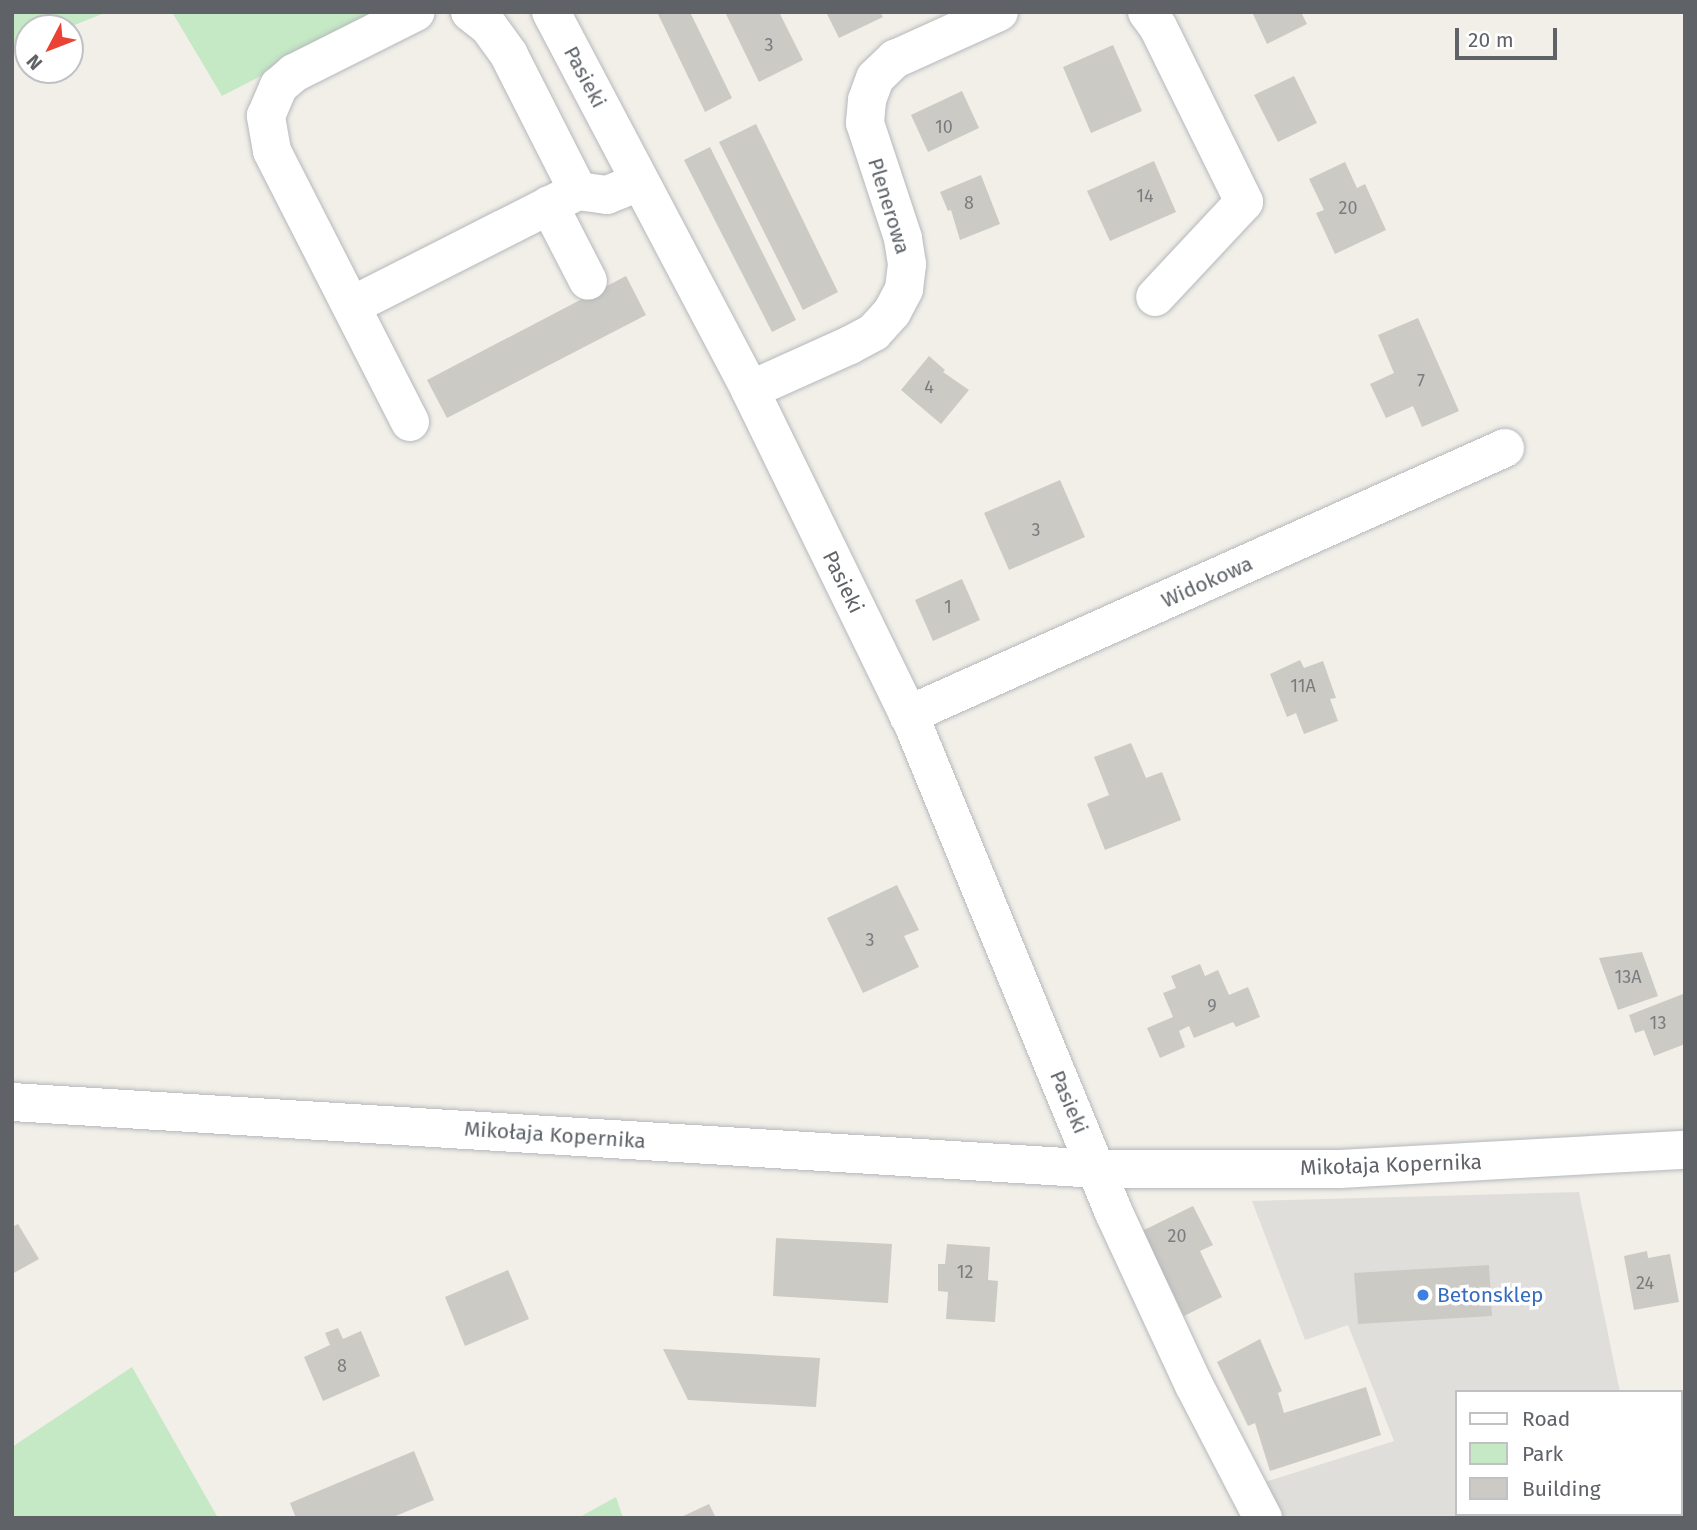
<!DOCTYPE html>
<meta charset="utf-8">
<style>
body{margin:0}
#map{position:relative;width:1697px;height:1530px;overflow:hidden;background:#f1efe8;font-family:"Fira Sans",sans-serif}
div>[style]{position:absolute}
.industrial>*{inset:0;background:#e0deda}
.green>*{inset:0;background:#c5e8c5}
.building>*{inset:0;background:#cccac5}
.roads{filter:drop-shadow(0 0 2px #b5b8bc) drop-shadow(0 0 2px #b5b8bc)}
.minor>*{height:38px;margin:-19px;padding:0 19px;transform-origin:19px;border-radius:19px;background:#fff}
.dots>*{width:19px;height:19px;translate:-50% -50%;box-sizing:border-box;border:4px solid #fff;border-radius:50%}
span{translate:-50% -50%;white-space:nowrap;text-align:center;line-height:1.15;-webkit-text-stroke:7px #fff;paint-order:stroke}
.number-label{font-size:18px;color:#7a7d7f}
.number-label span{-webkit-text-stroke-width:0}
.street-label{font-size:21px;color:#5f6368}
.shop-label{font-size:21px;color:#366cbe}
.left{translate:0 -50%;text-align:left}
.frame{position:absolute;inset:0;border:14px solid #5f6368;pointer-events:none}
.legend{position:absolute;left:1455px;top:1390px;width:228px;height:126px;box-sizing:border-box;background:#fff;border:2px solid #bfc1c3;margin:0;padding:9px 12px;list-style:none;font-size:21px;color:#5f6368}
.legend li{display:flex;align-items:center;gap:14px;height:35px}
.legend b{width:35px;border:2px solid #bfc1c3}
.north{position:absolute;left:14px;top:14px;width:70px;height:70px;box-sizing:border-box;background:#fff;border:2px solid #bfc1c3;border-radius:50%;rotate:228deg;font-size:19px;font-weight:700;line-height:28px;text-align:center;color:#5f6368}
.north::after{content:'';display:block;margin:auto;width:24px;height:32px;background:#ea4335;clip-path:polygon(50% 0,100% 100%,50% 72%,0 100%)}
.scale{position:absolute;left:1455px;top:28px;width:102px;height:32px;box-sizing:border-box;border:4px solid #5f6368;border-top:0;padding-left:9px;font-size:21px;line-height:24px;white-space:nowrap;color:#5f6368;-webkit-text-stroke:5px #fff;paint-order:stroke}
</style>
<div id="map">
<div class="industrial">
<i style="clip-path:polygon(1579px 1192px,1620px 1392px,1457px 1392px,1457px 1514px,1646px 1514px,1647px 1518px,1281px 1518px,1262px 1483px,1394px 1441px,1348px 1325px,1305px 1340px,1252px 1201px)"></i>
</div>
<div class="green">
<i style="clip-path:polygon(12px 12px,107px 12px,67px 28px,28px 28px,28px 43px,12px 49px)"></i>
<i style="clip-path:polygon(172px 12px,386px 12px,222px 96px)"></i>
<i style="clip-path:polygon(132px 1367px,218px 1518px,12px 1518px,12px 1447px)"></i>
<i style="clip-path:polygon(616px 1497px,623px 1518px,578px 1518px)"></i>
</div>
<div class="building">
<i style="clip-path:polygon(657px 12px,690px 12px,732px 98px,705px 112px)"></i>
<i style="clip-path:polygon(725px 12px,779px 12px,803px 60px,759px 82px)"></i>
<i style="clip-path:polygon(826px 12px,880px 12px,883px 17px,839px 38px)"></i>
<i style="clip-path:polygon(1252px 12px,1301px 12px,1307px 24px,1267px 44px)"></i>
<i style="clip-path:polygon(1113px 45px,1142px 111px,1091px 133px,1063px 67px)"></i>
<i style="clip-path:polygon(1294px 76px,1317px 123px,1278px 142px,1254px 95px)"></i>
<i style="clip-path:polygon(962px 91px,979px 128px,928px 152px,911px 115px)"></i>
<i style="clip-path:polygon(756px 124px,838px 292px,803px 310px,719px 142px)"></i>
<i style="clip-path:polygon(710px 147px,796px 320px,772px 332px,684px 160px)"></i>
<i style="clip-path:polygon(1154px 161px,1176px 212px,1110px 241px,1087px 191px)"></i>
<i style="clip-path:polygon(1345px 162px,1357px 188px,1365px 184px,1386px 230px,1335px 254px,1316px 213px,1324px 210px,1309px 179px)"></i>
<i style="clip-path:polygon(981px 175px,1000px 224px,960px 240px,951px 210px,948px 211px,940px 192px)"></i>
<i style="clip-path:polygon(626px 276px,646px 315px,447px 418px,427px 380px)"></i>
<i style="clip-path:polygon(1418px 318px,1459px 411px,1422px 427px,1413px 406px,1386px 418px,1370px 384px,1394px 373px,1378px 335px)"></i>
<i style="clip-path:polygon(929px 356px,945px 370px,943px 372px,969px 390px,941px 424px,901px 390px)"></i>
<i style="clip-path:polygon(1060px 480px,1085px 537px,1009px 570px,984px 513px)"></i>
<i style="clip-path:polygon(962px 579px,980px 620px,933px 641px,915px 600px)"></i>
<i style="clip-path:polygon(1300px 660px,1304px 668px,1323px 661px,1336px 698px,1330px 699px,1338px 721px,1304px 734px,1296px 713px,1287px 717px,1270px 674px)"></i>
<i style="clip-path:polygon(1131px 743px,1146px 778px,1162px 772px,1181px 820px,1105px 850px,1087px 804px,1109px 795px,1094px 757px)"></i>
<i style="clip-path:polygon(897px 885px,919px 930px,904px 936px,919px 967px,863px 993px,827px 918px)"></i>
<i style="clip-path:polygon(1642px 952px,1658px 996px,1618px 1010px,1599px 958px)"></i>
<i style="clip-path:polygon(1200px 964px,1205px 976px,1218px 970px,1229px 995px,1248px 987px,1260px 1017px,1236px 1027px,1233px 1022px,1194px 1038px,1189px 1026px,1179px 1031px,1185px 1047px,1160px 1058px,1147px 1028px,1173px 1017px,1163px 993px,1176px 988px,1171px 976px)"></i>
<i style="clip-path:polygon(1683px 994px,1685px 1044px,1654px 1056px,1644px 1030px,1635px 1033px,1629px 1015px)"></i>
<i style="clip-path:polygon(1193px 1206px,1213px 1245px,1200px 1251px,1222px 1297px,1184px 1316px,1142px 1231px)"></i>
<i style="clip-path:polygon(18px 1224px,39px 1259px,12px 1274px,12px 1227px)"></i>
<i style="clip-path:polygon(776px 1238px,892px 1244px,888px 1303px,773px 1296px)"></i>
<i style="clip-path:polygon(947px 1244px,990px 1247px,988px 1280px,998px 1281px,995px 1322px,946px 1319px,948px 1292px,938px 1291px,938px 1264px,945px 1264px)"></i>
<i style="clip-path:polygon(1647px 1251px,1648px 1258px,1670px 1254px,1679px 1302px,1634px 1310px,1624px 1256px)"></i>
<i style="clip-path:polygon(1489px 1265px,1492px 1316px,1358px 1324px,1354px 1273px)"></i>
<i style="clip-path:polygon(508px 1270px,529px 1319px,465px 1346px,445px 1297px)"></i>
<i style="clip-path:polygon(338px 1328px,343px 1339px,361px 1331px,380px 1376px,323px 1401px,304px 1357px,330px 1345px,325px 1333px)"></i>
<i style="clip-path:polygon(1260px 1339px,1282px 1391px,1278px 1393px,1284px 1413px,1366px 1387px,1381px 1435px,1270px 1471px,1255px 1423px,1248px 1426px,1217px 1362px)"></i>
<i style="clip-path:polygon(663px 1349px,820px 1358px,816px 1407px,688px 1400px)"></i>
<i style="clip-path:polygon(414px 1451px,434px 1500px,391px 1518px,296px 1518px,290px 1503px)"></i>
<i style="clip-path:polygon(709px 1504px,716px 1518px,679px 1518px)"></i>
</div>
<div class="roads">
<div class="minor">
<i style="left:470px;top:12px;width:24px;rotate:38deg"></i>
<i style="left:489px;top:27px;width:34px;rotate:54deg"></i>
<i style="left:509px;top:55px;width:153px;rotate:63.1deg"></i>
<i style="left:551px;top:12px;width:427px;rotate:62.2deg"></i>
<i style="left:750px;top:390px;width:377px;rotate:64deg"></i>
<i style="left:915px;top:729px;width:523px;rotate:67.65deg"></i>
<i style="left:1114px;top:1213px;width:190px;rotate:65.1deg"></i>
<i style="left:1194px;top:1385px;width:150px;rotate:62.6deg"></i>
<i style="left:1147px;top:12px;width:19px;rotate:54deg"></i>
<i style="left:1158px;top:27px;width:195px;rotate:63.8deg"></i>
<i style="left:1244px;top:202px;width:130px;rotate:133.1deg"></i>
<i style="left:549px;top:205px;width:85px;rotate:62.8deg"></i>
<i style="left:351px;top:306px;width:254px;rotate:-26.9deg"></i>
<i style="left:578px;top:191px;width:29px;rotate:8deg"></i>
<i style="left:607px;top:195px;width:35px;rotate:-22deg"></i>
<i style="left:750px;top:390px;width:110px;rotate:-24.2deg"></i>
<i style="left:850px;top:345px;width:27px;rotate:-28deg"></i>
<i style="left:874px;top:332px;width:27px;rotate:-48deg"></i>
<i style="left:892px;top:312px;width:26px;rotate:-62deg"></i>
<i style="left:904px;top:289px;width:25px;rotate:-83deg"></i>
<i style="left:907px;top:264px;width:26px;rotate:-99deg"></i>
<i style="left:903px;top:238px;width:121px;rotate:-108.3deg"></i>
<i style="left:865px;top:123px;width:23px;rotate:-85deg"></i>
<i style="left:867px;top:100px;width:23px;rotate:-70deg"></i>
<i style="left:875px;top:78px;width:28px;rotate:-44deg"></i>
<i style="left:895px;top:59px;width:114px;rotate:-24.3deg"></i>
<i style="left:410px;top:422px;width:304px;rotate:-117deg"></i>
<i style="left:272px;top:151px;width:36px;rotate:-100deg"></i>
<i style="left:266px;top:116px;width:33px;rotate:-67deg"></i>
<i style="left:279px;top:86px;width:20px;rotate:-41deg"></i>
<i style="left:294px;top:73px;width:136px;rotate:-26.6deg"></i>
<i style="left:908px;top:715px;width:654px;rotate:-24.1deg"></i>
<i style="left:12px;top:1102px;width:1088px;rotate:3.53deg"></i>
<i style="left:1098px;top:1169px;width:242px"></i>
<i style="left:1340px;top:1169px;width:346px;rotate:-3.2deg"></i>
</div>
</div>
<div class="dots">
<i style="left:1423px;top:1295px;background:#3f7fe0"></i>
</div>
<div class="number-label">
<span style="left:769px;top:45px">3</span>
<span style="left:944px;top:127px">10</span>
<span style="left:1145px;top:196px">14</span>
<span style="left:969px;top:203px">8</span>
<span style="left:1348px;top:208px">20</span>
<span style="left:1421px;top:381px">7</span>
<span style="left:929px;top:387px">4</span>
<span style="left:1036px;top:530px">3</span>
<span style="left:948px;top:607px">1</span>
<span style="left:1303px;top:686px">11A</span>
<span style="left:870px;top:940px">3</span>
<span style="left:1628px;top:977px">13A</span>
<span style="left:1212px;top:1006px">9</span>
<span style="left:1658px;top:1023px">13</span>
<span style="left:1177px;top:1236px">20</span>
<span style="left:965px;top:1272px">12</span>
<span style="left:1645px;top:1283px">24</span>
<span style="left:342px;top:1366px">8</span>
</div>
<div class="street-label">
<span style="left:585px;top:77px;rotate:62deg">Pasieki</span>
<span style="left:889px;top:206px;rotate:73deg">Plenerowa</span>
<span style="left:843px;top:582px;rotate:64deg">Pasieki</span>
<span style="left:1207px;top:582px;rotate:-24deg">Widokowa</span>
<span style="left:1069px;top:1102px;rotate:67deg">Pasieki</span>
<span style="left:555px;top:1135px;rotate:4deg">Mikołaja Kopernika</span>
<span style="left:1391px;top:1165px;rotate:-2deg">Mikołaja Kopernika</span>
</div>
<div class="shop-label">
<span class="left" style="left:1437px;top:1295px">Betonsklep</span>
</div>
<div class="frame"></div>
<ul class="legend">
<li><b style="height:9px;background:#fff"></b>Road</li>
<li><b style="height:19px;background:#c5e8c5"></b>Park</li>
<li><b style="height:19px;background:#cccac5"></b>Building</li>
</ul>
<div class="north">N</div>
<div class="scale">20 m</div>
</div>
